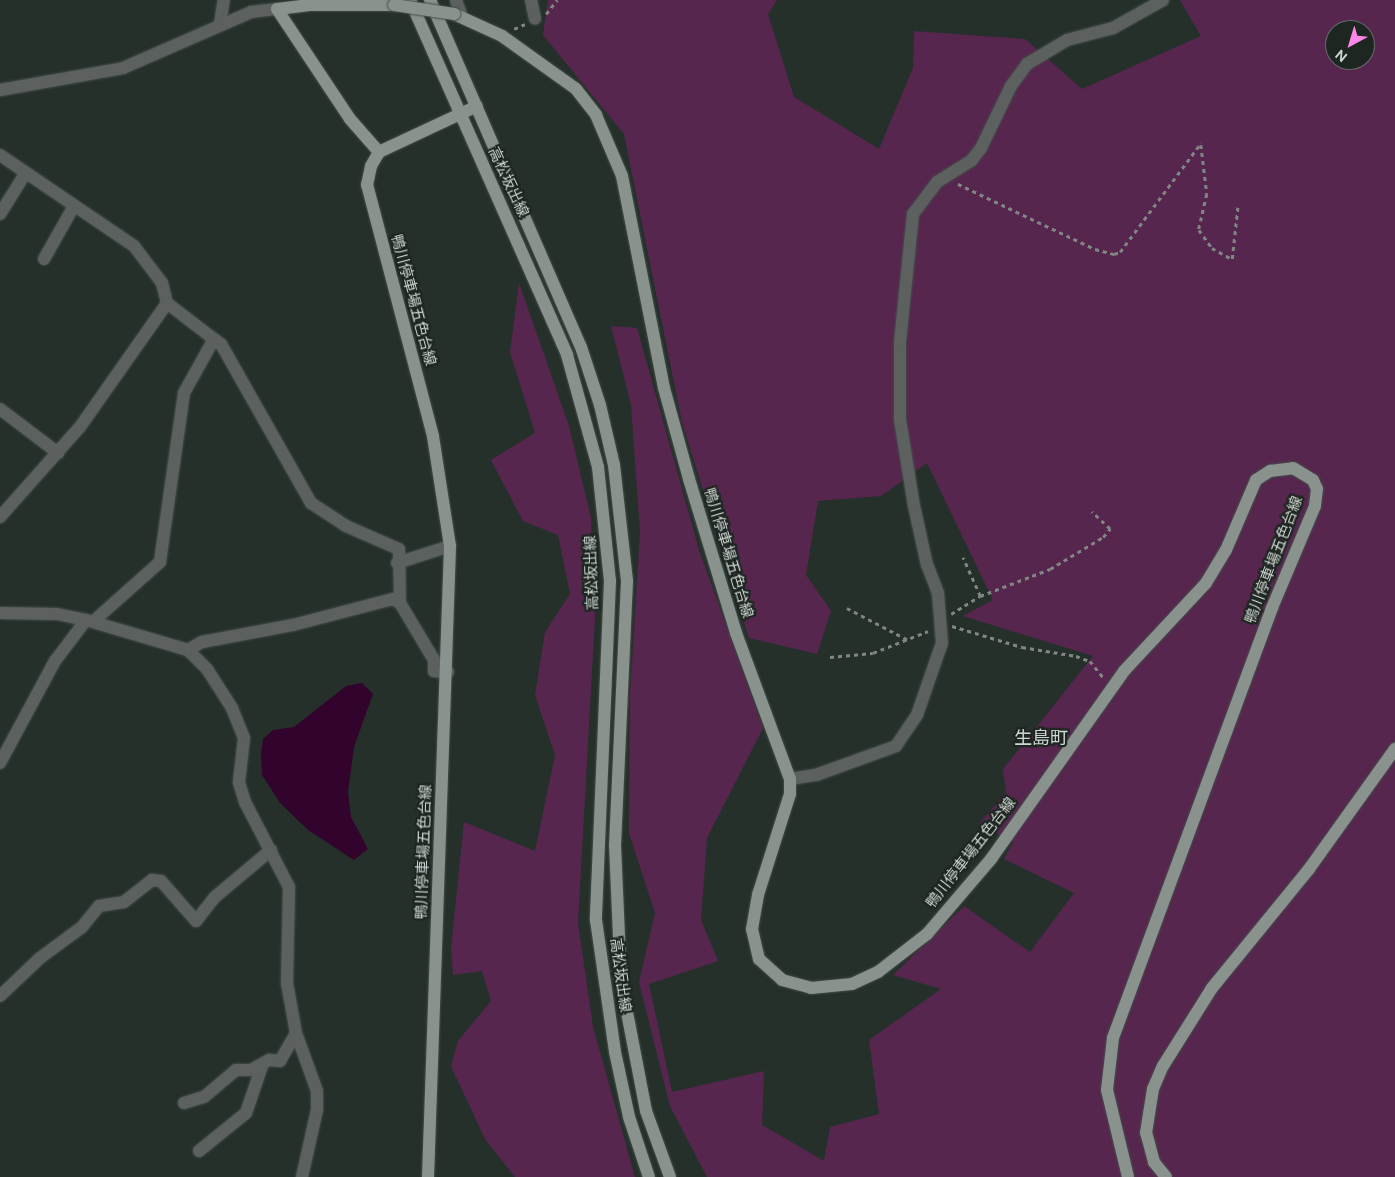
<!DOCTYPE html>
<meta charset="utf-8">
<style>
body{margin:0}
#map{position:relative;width:1395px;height:1177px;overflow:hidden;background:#26302b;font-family:"DM Sans","Noto Sans JP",sans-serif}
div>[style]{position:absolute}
.green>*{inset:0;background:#57264f}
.water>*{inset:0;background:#32032c}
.path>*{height:2.5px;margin-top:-1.25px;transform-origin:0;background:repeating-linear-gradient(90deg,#808783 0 4px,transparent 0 8px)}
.roads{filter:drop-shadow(0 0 1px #444e49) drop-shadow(0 0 1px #444e49)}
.minor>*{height:12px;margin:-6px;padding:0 6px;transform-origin:6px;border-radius:6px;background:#5c605e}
.major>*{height:12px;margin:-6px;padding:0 6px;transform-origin:6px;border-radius:6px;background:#89928d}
.bridges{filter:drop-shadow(0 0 1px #444e49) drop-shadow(0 0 1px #444e49)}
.major-bridge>*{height:12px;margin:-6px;padding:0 6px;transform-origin:6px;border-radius:6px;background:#89928d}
span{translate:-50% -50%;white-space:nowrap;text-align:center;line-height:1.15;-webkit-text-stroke:4.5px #1d2621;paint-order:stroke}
.street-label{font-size:15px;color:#cfd5d2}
.quarter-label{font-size:18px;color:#cfd5d2}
.north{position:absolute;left:1325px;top:20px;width:50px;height:50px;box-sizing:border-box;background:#1d2621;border:1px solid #646c68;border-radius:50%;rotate:219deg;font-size:14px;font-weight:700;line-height:20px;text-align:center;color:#cfd5d2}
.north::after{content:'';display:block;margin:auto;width:18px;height:22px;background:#fb87e6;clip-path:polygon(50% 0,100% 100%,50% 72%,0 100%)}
</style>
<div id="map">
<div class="green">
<i style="clip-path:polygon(evenodd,548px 0,777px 0,768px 14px,794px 97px,879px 149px,913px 68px,914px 31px,1025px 39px,1082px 89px,1201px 36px,1180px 0,1395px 0,1395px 1177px,707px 1177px,670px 1106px,639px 982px,655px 913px,629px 833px,630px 695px,640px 531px,631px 405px,611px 326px,637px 328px,699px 550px,763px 728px,707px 838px,701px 920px,718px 961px,649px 984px,672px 1092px,764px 1071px,762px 1125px,824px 1161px,830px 1127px,879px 1114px,869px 1040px,941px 989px,893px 975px,964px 906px,1030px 952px,1074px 893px,1004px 859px,1013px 842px,979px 824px,1006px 792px,1003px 769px,1093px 656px,963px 616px,993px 600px,927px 463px,881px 496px,818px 501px,806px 575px,831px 611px,817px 654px,749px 638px,682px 422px,624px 134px,543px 35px,548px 0,1335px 30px,1365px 30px,1365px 60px,1335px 60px,1335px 30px)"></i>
<i style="clip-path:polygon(519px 283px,569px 426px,591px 518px,595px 617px,578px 923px,593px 1027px,635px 1177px,515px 1177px,485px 1139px,451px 1066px,458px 1041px,491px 1001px,482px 971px,453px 975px,451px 948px,464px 822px,535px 851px,555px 755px,535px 695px,545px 632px,570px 594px,558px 535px,523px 521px,491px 460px,535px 433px,510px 352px)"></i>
</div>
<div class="water">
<i style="clip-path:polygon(362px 683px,373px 694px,354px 747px,348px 792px,351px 817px,368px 849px,354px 860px,308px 830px,280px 803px,262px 775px,261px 754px,263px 739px,273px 730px,294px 727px,346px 686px)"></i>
</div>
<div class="path">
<i style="left:546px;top:14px;width:18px;rotate:-52deg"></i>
<i style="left:514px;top:29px;width:12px;rotate:-24deg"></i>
<i style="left:1201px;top:145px;width:49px;rotate:83deg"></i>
<i style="left:1207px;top:194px;width:37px;rotate:103deg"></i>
<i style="left:1199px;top:230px;width:22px;rotate:54deg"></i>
<i style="left:1212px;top:248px;width:23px;rotate:29deg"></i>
<i style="left:1232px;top:259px;width:55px;rotate:-83.8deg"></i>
<i style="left:958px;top:184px;width:152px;rotate:25.4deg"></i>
<i style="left:1095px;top:249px;width:20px;rotate:15deg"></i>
<i style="left:1114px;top:254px;width:6px;rotate:-18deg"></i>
<i style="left:1120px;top:252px;width:136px;rotate:-53.4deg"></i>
<i style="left:980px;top:596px;width:75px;rotate:-21.1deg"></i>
<i style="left:1050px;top:569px;width:62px;rotate:-31.1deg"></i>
<i style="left:1103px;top:537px;width:11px;rotate:-49deg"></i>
<i style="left:1110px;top:529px;width:25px;rotate:-137deg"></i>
<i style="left:847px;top:608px;width:71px;rotate:27.6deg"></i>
<i style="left:951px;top:614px;width:34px;rotate:-32deg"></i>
<i style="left:980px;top:596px;width:42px;rotate:-114.1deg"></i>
<i style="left:952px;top:626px;width:73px;rotate:16.7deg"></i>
<i style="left:1022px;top:647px;width:55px;rotate:9.5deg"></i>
<i style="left:1076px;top:656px;width:15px;rotate:20deg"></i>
<i style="left:1090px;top:661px;width:22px;rotate:51deg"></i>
<i style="left:830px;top:657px;width:43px;rotate:-5.3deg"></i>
<i style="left:873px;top:653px;width:59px;rotate:-21.8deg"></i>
</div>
<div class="roads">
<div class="minor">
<i style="left:456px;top:0;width:18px;rotate:71deg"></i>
<i style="left:531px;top:0;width:19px;rotate:78deg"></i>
<i style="left:220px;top:24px;width:24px;rotate:-81deg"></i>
<i style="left:0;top:90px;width:125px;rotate:-10.1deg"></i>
<i style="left:123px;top:68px;width:140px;rotate:-23.6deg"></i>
<i style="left:251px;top:12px;width:26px;rotate:-7deg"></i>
<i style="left:0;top:155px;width:162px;rotate:34.2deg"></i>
<i style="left:134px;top:246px;width:46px;rotate:52.9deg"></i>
<i style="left:162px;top:283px;width:21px;rotate:76deg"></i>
<i style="left:167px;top:303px;width:59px;rotate:37.5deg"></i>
<i style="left:214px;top:339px;width:62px;rotate:119.1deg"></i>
<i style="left:184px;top:393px;width:171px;rotate:98.1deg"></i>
<i style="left:160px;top:562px;width:87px;rotate:138.3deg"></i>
<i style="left:0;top:214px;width:47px;rotate:-58deg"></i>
<i style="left:44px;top:259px;width:61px;rotate:-60.5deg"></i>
<i style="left:214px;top:339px;width:9px;rotate:36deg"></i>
<i style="left:221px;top:344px;width:183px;rotate:60.5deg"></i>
<i style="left:311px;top:503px;width:42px;rotate:33.3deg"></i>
<i style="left:346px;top:526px;width:58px;rotate:23.5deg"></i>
<i style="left:399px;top:549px;width:54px;rotate:88.9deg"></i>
<i style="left:0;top:409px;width:73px;rotate:37.2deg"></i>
<i style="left:0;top:517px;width:120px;rotate:-48.4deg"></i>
<i style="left:80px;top:427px;width:151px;rotate:-54.9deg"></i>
<i style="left:397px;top:563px;width:56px;rotate:-17.8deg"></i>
<i style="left:0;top:613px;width:57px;rotate:1deg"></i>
<i style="left:57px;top:614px;width:30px;rotate:12deg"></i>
<i style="left:0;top:763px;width:116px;rotate:-61.7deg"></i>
<i style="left:55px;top:661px;width:51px;rotate:-52.9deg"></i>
<i style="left:86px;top:620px;width:106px;rotate:16.4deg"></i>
<i style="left:790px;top:779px;width:26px;rotate:-9deg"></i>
<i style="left:816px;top:775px;width:85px;rotate:-19.9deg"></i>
<i style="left:896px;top:746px;width:37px;rotate:-56deg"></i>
<i style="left:917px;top:715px;width:76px;rotate:-70.9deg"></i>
<i style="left:942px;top:643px;width:50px;rotate:-94.6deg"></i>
<i style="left:938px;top:593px;width:30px;rotate:-111deg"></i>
<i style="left:927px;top:565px;width:60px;rotate:-102.4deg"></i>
<i style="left:914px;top:506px;width:87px;rotate:-99.2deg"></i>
<i style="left:900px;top:420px;width:78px;rotate:-90deg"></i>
<i style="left:900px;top:342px;width:129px;rotate:-84.2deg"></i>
<i style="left:913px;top:214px;width:40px;rotate:-53deg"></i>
<i style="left:937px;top:182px;width:40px;rotate:-32deg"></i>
<i style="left:971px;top:161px;width:16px;rotate:-52deg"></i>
<i style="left:981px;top:148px;width:69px;rotate:-64.2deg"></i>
<i style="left:1011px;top:86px;width:27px;rotate:-54deg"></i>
<i style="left:1027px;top:64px;width:47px;rotate:-31deg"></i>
<i style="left:1067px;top:40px;width:48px;rotate:-14.6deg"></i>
<i style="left:1113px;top:28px;width:57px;rotate:-29.2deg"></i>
<i style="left:0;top:996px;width:55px;rotate:-43.5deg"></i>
<i style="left:40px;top:958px;width:52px;rotate:-36.4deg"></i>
<i style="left:82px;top:927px;width:27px;rotate:-51deg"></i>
<i style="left:99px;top:906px;width:25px;rotate:-9deg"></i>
<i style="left:124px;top:902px;width:36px;rotate:-38deg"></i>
<i style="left:152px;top:880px;width:9px;rotate:6deg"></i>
<i style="left:161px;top:881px;width:53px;rotate:48.8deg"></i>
<i style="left:196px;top:921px;width:31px;rotate:-52deg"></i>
<i style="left:215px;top:897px;width:73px;rotate:-40deg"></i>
<i style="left:184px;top:1103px;width:21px;rotate:-17deg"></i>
<i style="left:204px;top:1097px;width:42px;rotate:-40.2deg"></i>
<i style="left:236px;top:1070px;width:15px"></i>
<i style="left:251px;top:1070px;width:21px;rotate:-29deg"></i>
<i style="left:269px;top:1060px;width:11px;rotate:5deg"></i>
<i style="left:280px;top:1061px;width:32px;rotate:-60deg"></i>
<i style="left:199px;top:1151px;width:60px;rotate:-39deg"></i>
<i style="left:246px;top:1113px;width:50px;rotate:-71.2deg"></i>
<i style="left:302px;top:1177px;width:69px;rotate:-77.4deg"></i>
<i style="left:317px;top:1110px;width:19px;rotate:-90deg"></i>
<i style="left:317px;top:1091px;width:62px;rotate:-109.9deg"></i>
<i style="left:296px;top:1033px;width:51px;rotate:-100.2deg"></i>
<i style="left:287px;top:983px;width:96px;rotate:-88.8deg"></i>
<i style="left:289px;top:887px;width:96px;rotate:-117.4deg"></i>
<i style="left:245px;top:802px;width:21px;rotate:-107deg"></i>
<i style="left:239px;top:782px;width:44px;rotate:-83.5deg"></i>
<i style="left:244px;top:738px;width:32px;rotate:-112deg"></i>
<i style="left:232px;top:708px;width:46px;rotate:-122.7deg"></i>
<i style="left:207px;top:669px;width:27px;rotate:-135deg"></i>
<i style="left:188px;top:650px;width:16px;rotate:-30deg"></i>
<i style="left:202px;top:642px;width:93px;rotate:-10.6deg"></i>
<i style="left:293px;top:625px;width:103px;rotate:-14.6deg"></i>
<i style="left:393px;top:599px;width:8px;rotate:30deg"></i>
<i style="left:400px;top:603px;width:66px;rotate:59.2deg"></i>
<i style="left:434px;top:660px;width:11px;rotate:90deg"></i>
<i style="left:434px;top:671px;width:14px;rotate:4deg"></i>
</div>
<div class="major">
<i style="left:410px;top:0;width:388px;rotate:66.1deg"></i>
<i style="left:567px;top:355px;width:116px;rotate:74.5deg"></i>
<i style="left:598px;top:467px;width:115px;rotate:84deg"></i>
<i style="left:610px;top:581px;width:339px;rotate:92.4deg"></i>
<i style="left:596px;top:920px;width:133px;rotate:81.8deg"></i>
<i style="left:615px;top:1052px;width:66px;rotate:77.8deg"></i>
<i style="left:629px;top:1117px;width:63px;rotate:71.6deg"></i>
<i style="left:430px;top:0;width:378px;rotate:66.5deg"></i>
<i style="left:581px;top:347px;width:61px;rotate:71.9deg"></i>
<i style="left:600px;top:405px;width:62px;rotate:76.9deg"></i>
<i style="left:614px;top:465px;width:117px;rotate:83.6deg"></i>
<i style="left:627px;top:581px;width:264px;rotate:92.6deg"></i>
<i style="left:615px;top:845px;width:136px;rotate:87.5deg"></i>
<i style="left:621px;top:981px;width:132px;rotate:79.1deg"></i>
<i style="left:646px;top:1111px;width:70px;rotate:70deg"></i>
<i style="left:454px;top:14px;width:53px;rotate:24.6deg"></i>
<i style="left:502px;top:36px;width:91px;rotate:35.6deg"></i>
<i style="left:576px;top:89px;width:33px;rotate:52deg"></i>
<i style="left:596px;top:115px;width:66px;rotate:66.9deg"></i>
<i style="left:622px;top:176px;width:216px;rotate:78.8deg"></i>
<i style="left:664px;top:388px;width:94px;rotate:74.6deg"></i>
<i style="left:689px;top:479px;width:161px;rotate:73deg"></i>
<i style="left:736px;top:633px;width:156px;rotate:69.7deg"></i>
<i style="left:790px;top:779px;width:15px;rotate:90deg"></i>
<i style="left:790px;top:794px;width:106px;rotate:107.6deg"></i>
<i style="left:758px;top:895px;width:35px;rotate:100deg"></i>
<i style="left:752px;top:929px;width:31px;rotate:77deg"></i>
<i style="left:759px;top:959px;width:31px;rotate:42deg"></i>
<i style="left:782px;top:980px;width:30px;rotate:15deg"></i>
<i style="left:811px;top:988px;width:41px;rotate:-5.6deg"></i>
<i style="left:852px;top:984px;width:29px;rotate:-25deg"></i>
<i style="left:878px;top:972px;width:62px;rotate:-37.8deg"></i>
<i style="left:927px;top:934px;width:99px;rotate:-49.5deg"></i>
<i style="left:991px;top:859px;width:230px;rotate:-54.7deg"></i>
<i style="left:1124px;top:671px;width:120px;rotate:-47deg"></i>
<i style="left:1206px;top:583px;width:39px;rotate:-59deg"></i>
<i style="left:1226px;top:550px;width:76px;rotate:-66.8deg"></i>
<i style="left:1256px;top:480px;width:17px;rotate:-33deg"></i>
<i style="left:1270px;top:471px;width:23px;rotate:-7deg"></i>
<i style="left:1293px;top:468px;width:23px;rotate:31deg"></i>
<i style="left:1313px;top:480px;width:10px;rotate:66deg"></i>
<i style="left:1317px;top:489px;width:17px;rotate:97deg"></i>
<i style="left:1315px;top:506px;width:111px;rotate:112.9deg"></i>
<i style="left:1272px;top:608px;width:458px;rotate:110.3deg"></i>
<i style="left:1113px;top:1038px;width:52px;rotate:96.6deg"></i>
<i style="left:1107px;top:1090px;width:89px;rotate:76.4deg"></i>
<i style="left:379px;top:152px;width:44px;rotate:-131.3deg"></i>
<i style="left:350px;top:119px;width:132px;rotate:-123.6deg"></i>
<i style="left:277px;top:9px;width:31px;rotate:-7deg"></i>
<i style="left:308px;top:5px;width:86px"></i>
<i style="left:428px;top:1177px;width:631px;rotate:-88deg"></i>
<i style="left:450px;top:546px;width:111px;rotate:-98.8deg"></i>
<i style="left:433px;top:436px;width:260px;rotate:-104.7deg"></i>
<i style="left:367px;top:185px;width:19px;rotate:-78deg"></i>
<i style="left:371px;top:166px;width:16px;rotate:-60deg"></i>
<i style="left:379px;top:152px;width:108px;rotate:-25.1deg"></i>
<i style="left:1166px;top:1177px;width:19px;rotate:-129deg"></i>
<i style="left:1154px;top:1162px;width:30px;rotate:-105deg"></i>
<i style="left:1146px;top:1133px;width:45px;rotate:-81deg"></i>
<i style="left:1153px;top:1089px;width:25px;rotate:-67deg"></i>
<i style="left:1163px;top:1066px;width:92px;rotate:-57.9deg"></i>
<i style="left:1212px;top:988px;width:154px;rotate:-50.8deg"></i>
<i style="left:1309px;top:869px;width:148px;rotate:-54.4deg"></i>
</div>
</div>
<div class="bridges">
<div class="major-bridge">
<i style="left:394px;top:5px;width:61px;rotate:8.5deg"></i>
</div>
</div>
<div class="street-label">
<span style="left:508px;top:182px;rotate:65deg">高松坂出線</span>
<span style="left:413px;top:300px;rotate:75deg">鴨川停車場五色台線</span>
<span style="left:728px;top:553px;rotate:73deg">鴨川停車場五色台線</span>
<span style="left:1274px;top:560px;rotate:-69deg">鴨川停車場五色台線</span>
<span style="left:592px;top:573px;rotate:-92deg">高松坂出線</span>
<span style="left:424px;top:852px;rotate:-88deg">鴨川停車場五色台線</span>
<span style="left:971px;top:853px;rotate:-52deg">鴨川停車場五色台線</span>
<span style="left:620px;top:975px;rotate:82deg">高松坂出線</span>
</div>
<div class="quarter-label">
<span style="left:1041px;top:738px">生島町</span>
</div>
<div class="north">N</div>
</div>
